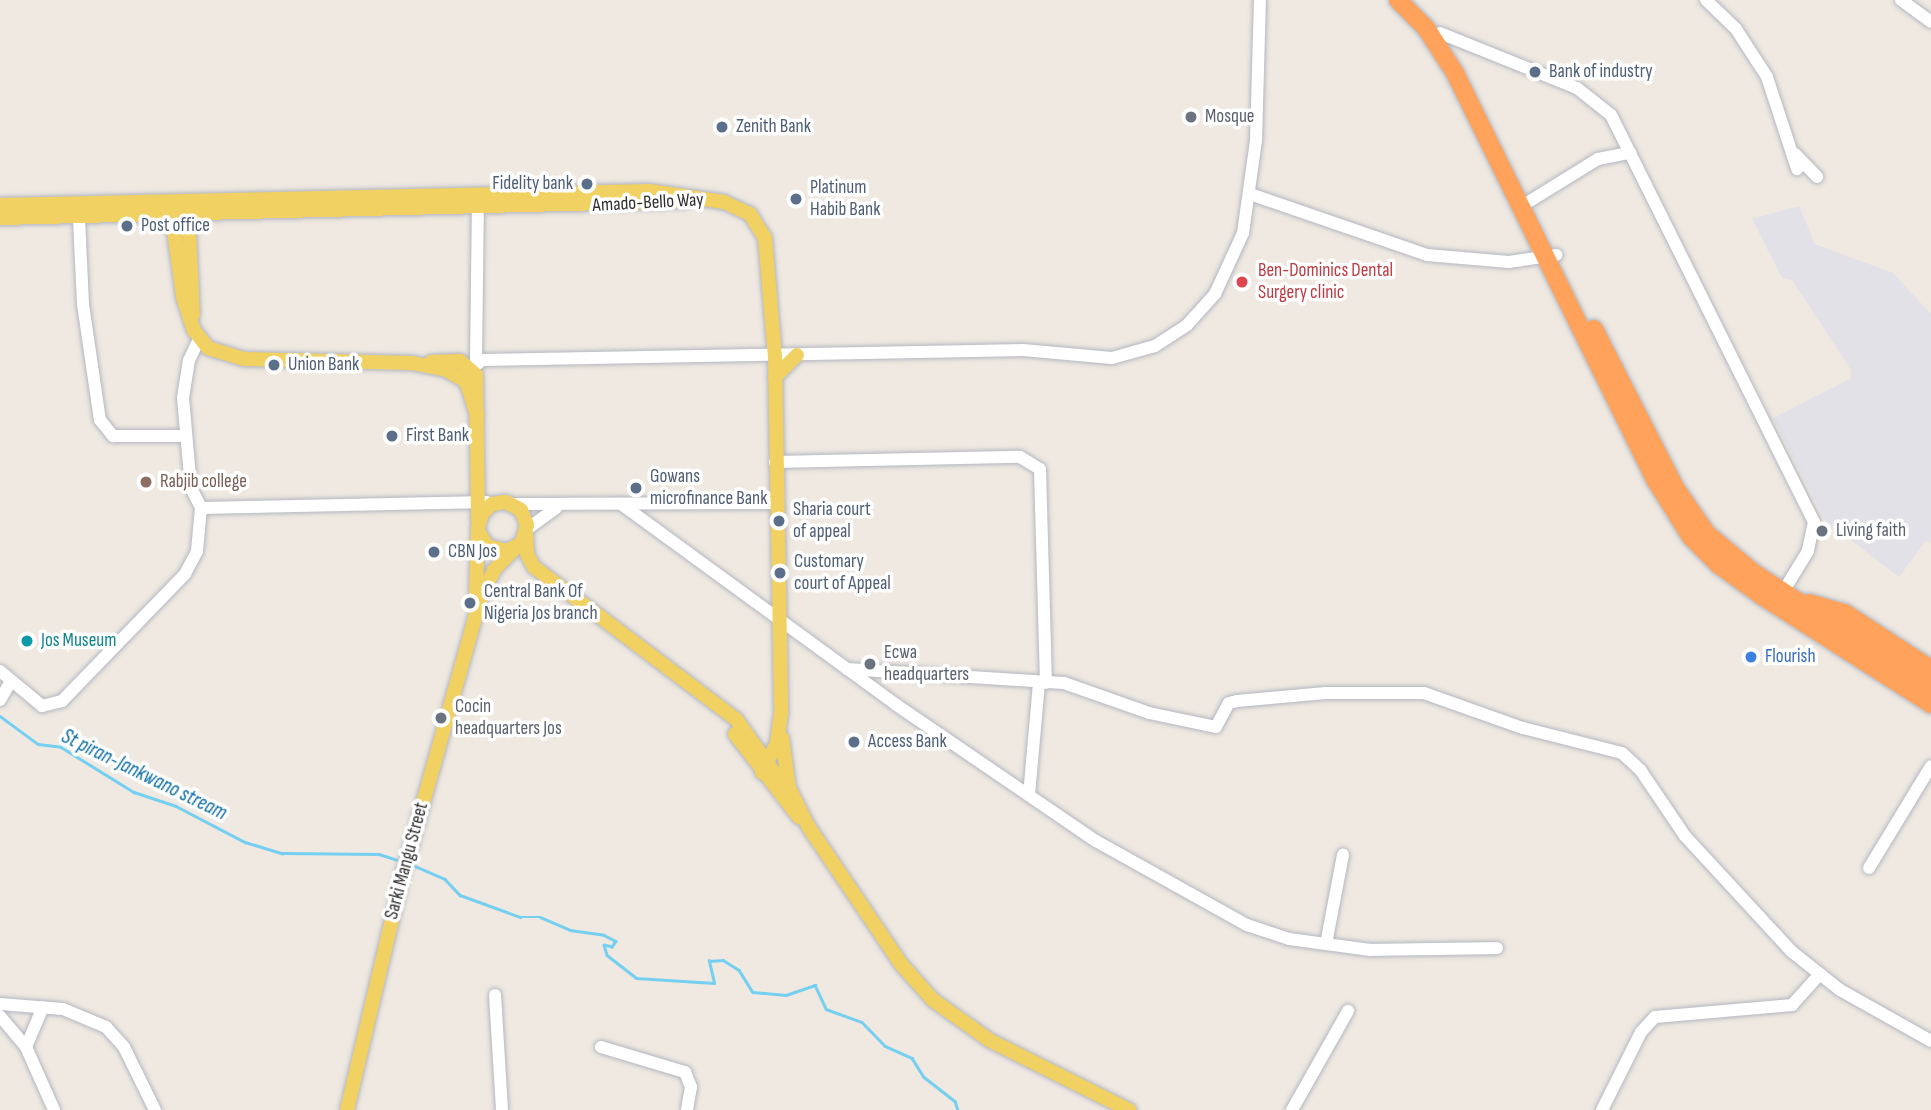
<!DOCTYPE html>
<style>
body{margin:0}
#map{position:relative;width:1931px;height:1110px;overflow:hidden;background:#efe9e1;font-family:"Sofia Sans Condensed",sans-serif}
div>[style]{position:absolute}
.industrial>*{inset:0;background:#e3e1e8}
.stream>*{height:2.5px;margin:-1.25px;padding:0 1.25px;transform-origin:1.25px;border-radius:1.25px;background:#75cff0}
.roads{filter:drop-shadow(0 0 2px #b4b7c1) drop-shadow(0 0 2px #b4b7c1)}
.minor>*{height:12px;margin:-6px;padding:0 6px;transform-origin:6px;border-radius:6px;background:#fff}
.major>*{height:14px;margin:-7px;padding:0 7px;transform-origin:7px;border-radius:7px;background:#f2d163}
.highway>*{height:18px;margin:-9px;padding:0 9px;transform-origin:9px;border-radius:9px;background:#ffa35c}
.dots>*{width:19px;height:19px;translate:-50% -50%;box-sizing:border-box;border:4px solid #fff;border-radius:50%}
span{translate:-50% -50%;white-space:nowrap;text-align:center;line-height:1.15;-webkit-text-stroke:7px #fff;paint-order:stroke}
.service-label{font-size:19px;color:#4e5e75}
.left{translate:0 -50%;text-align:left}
.right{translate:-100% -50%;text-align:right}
.worship-label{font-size:19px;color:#5b616d}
.street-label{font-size:19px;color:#2e2e2e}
.health-label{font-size:19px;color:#be3a42}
.education-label{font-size:19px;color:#785e54}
.culture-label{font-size:19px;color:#0d838f}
.shop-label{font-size:19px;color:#366cbe}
.water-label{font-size:21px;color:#0d6fa3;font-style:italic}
</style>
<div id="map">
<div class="industrial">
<i style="clip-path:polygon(1799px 206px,1815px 244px,1893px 273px,1931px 314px,1931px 543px,1926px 540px,1899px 577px,1826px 521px,1773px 418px,1850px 379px,1851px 370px,1792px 280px,1782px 278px,1752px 219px)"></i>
</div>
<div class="stream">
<i style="left:0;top:716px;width:47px;rotate:36.4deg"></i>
<i style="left:38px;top:744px;width:23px;rotate:7deg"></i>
<i style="left:61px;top:747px;width:86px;rotate:31.7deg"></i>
<i style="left:134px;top:792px;width:44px;rotate:18.4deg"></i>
<i style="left:176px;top:806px;width:78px;rotate:27.6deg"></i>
<i style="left:245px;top:842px;width:39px;rotate:17deg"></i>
<i style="left:282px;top:853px;width:97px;rotate:0.6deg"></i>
<i style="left:379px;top:854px;width:22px;rotate:18deg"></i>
<i style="left:410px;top:864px;width:38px;rotate:23deg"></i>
<i style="left:445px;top:879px;width:22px;rotate:47deg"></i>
<i style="left:460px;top:895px;width:64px;rotate:20.1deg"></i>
<i style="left:520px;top:917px;width:20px"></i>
<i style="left:540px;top:917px;width:33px;rotate:23deg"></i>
<i style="left:570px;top:930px;width:34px;rotate:8deg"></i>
<i style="left:604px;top:935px;width:13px;rotate:27deg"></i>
<i style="left:616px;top:941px;width:7px;rotate:124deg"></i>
<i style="left:612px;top:947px;width:8px;rotate:-166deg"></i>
<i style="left:604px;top:945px;width:10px;rotate:73deg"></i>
<i style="left:607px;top:955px;width:37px;rotate:38deg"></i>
<i style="left:636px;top:978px;width:78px;rotate:3.7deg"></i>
<i style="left:714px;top:983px;width:23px;rotate:-103deg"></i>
<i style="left:709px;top:961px;width:14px;rotate:-4deg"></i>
<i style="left:723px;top:960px;width:19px;rotate:32deg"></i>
<i style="left:739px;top:970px;width:26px;rotate:58deg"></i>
<i style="left:753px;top:992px;width:33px;rotate:5deg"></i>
<i style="left:786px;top:995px;width:31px;rotate:-19deg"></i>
<i style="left:815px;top:985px;width:26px;rotate:65deg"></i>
<i style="left:826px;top:1009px;width:38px;rotate:20deg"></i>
<i style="left:862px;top:1022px;width:33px;rotate:46deg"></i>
<i style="left:885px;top:1046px;width:30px;rotate:24deg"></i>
<i style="left:912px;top:1058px;width:22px;rotate:58deg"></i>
<i style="left:924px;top:1077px;width:39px;rotate:38deg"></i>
<i style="left:955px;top:1101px;width:9px;rotate:72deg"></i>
</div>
<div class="roads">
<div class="minor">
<i style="left:1706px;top:0;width:42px;rotate:44deg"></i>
<i style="left:1736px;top:29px;width:57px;rotate:57.1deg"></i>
<i style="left:1767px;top:77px;width:97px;rotate:71.9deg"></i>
<i style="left:1901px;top:0;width:37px;rotate:36deg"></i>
<i style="left:1440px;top:33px;width:148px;rotate:21.9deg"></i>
<i style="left:1577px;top:88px;width:43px;rotate:38.5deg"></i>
<i style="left:1611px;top:115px;width:455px;rotate:63.5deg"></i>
<i style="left:1814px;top:522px;width:30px;rotate:102deg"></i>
<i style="left:1808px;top:551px;width:48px;rotate:121.4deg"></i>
<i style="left:1795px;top:154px;width:32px;rotate:46deg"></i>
<i style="left:1250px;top:194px;width:187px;rotate:19deg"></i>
<i style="left:1427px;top:255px;width:82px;rotate:4.9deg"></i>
<i style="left:1509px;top:262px;width:48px;rotate:-8.5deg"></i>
<i style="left:1530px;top:201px;width:80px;rotate:-31.7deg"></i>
<i style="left:1598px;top:159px;width:33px;rotate:-11deg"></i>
<i style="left:79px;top:219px;width:85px;rotate:87.3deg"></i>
<i style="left:83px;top:304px;width:117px;rotate:81.7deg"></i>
<i style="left:100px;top:420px;width:21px;rotate:51deg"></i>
<i style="left:113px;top:436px;width:72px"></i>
<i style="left:199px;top:339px;width:23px;rotate:115deg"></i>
<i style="left:189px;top:360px;width:38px;rotate:99deg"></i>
<i style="left:183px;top:398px;width:90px;rotate:84.9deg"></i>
<i style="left:191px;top:488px;width:22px;rotate:63deg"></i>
<i style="left:201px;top:508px;width:286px;rotate:-1.2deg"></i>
<i style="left:476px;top:361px;width:163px;rotate:-89.3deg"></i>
<i style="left:465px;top:374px;width:22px;rotate:-39deg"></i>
<i style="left:482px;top:360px;width:541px;rotate:-1.06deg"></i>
<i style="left:1023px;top:350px;width:89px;rotate:5.1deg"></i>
<i style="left:1112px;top:358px;width:45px;rotate:-15.6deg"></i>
<i style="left:1155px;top:346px;width:38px;rotate:-33deg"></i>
<i style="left:1187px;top:325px;width:42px;rotate:-47.9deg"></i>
<i style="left:1215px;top:294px;width:67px;rotate:-65.3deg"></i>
<i style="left:1243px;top:233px;width:93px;rotate:-82deg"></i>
<i style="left:1256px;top:141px;width:141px;rotate:-88.4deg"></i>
<i style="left:775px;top:462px;width:245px;rotate:-1.2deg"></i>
<i style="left:1020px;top:457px;width:23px;rotate:31deg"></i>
<i style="left:1040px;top:469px;width:214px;rotate:88.4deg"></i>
<i style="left:514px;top:504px;width:262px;rotate:-0.2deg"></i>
<i style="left:621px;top:504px;width:339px;rotate:36.1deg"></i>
<i style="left:895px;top:704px;width:243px;rotate:34.3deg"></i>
<i style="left:1096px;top:841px;width:173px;rotate:29.1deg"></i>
<i style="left:1247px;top:925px;width:44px;rotate:18.4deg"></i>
<i style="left:1289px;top:939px;width:82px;rotate:7.7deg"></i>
<i style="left:1370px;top:950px;width:127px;rotate:-0.9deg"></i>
<i style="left:527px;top:529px;width:36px;rotate:-36deg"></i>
<i style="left:847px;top:669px;width:217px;rotate:3.7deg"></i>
<i style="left:1064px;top:683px;width:90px;rotate:19.4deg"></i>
<i style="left:1149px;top:713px;width:68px;rotate:11.8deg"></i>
<i style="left:1216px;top:727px;width:27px;rotate:-62deg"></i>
<i style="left:1229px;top:703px;width:8px;rotate:-14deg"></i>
<i style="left:1237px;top:701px;width:89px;rotate:-5.1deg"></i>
<i style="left:1326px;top:693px;width:98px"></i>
<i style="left:1424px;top:693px;width:105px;rotate:19.5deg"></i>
<i style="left:1523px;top:728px;width:102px;rotate:14.2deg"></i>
<i style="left:1622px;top:753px;width:26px;rotate:43deg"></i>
<i style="left:1641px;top:771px;width:78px;rotate:55.9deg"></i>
<i style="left:1685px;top:836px;width:156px;rotate:47.3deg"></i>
<i style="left:1791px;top:951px;width:63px;rotate:38.5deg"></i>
<i style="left:1840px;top:990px;width:104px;rotate:29.3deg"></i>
<i style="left:0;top:671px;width:55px;rotate:39.8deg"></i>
<i style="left:42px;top:706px;width:21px;rotate:-14deg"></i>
<i style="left:62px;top:701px;width:177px;rotate:-45.9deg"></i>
<i style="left:185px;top:574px;width:26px;rotate:-62deg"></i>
<i style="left:197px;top:551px;width:43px;rotate:-84.7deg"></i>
<i style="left:0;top:700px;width:20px;rotate:-60deg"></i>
<i style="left:1029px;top:795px;width:112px;rotate:-84.9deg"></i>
<i style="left:1869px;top:868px;width:119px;rotate:-58.7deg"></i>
<i style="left:1326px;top:944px;width:91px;rotate:-79.2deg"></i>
<i style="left:495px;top:995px;width:115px;rotate:86.5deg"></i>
<i style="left:0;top:1004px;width:63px;rotate:4.5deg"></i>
<i style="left:63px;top:1009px;width:47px;rotate:22.7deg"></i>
<i style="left:106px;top:1027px;width:27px;rotate:48deg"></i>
<i style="left:124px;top:1047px;width:70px;rotate:63.8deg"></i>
<i style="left:0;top:1016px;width:40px;rotate:50deg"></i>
<i style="left:26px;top:1047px;width:69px;rotate:66deg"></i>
<i style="left:26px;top:1047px;width:43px;rotate:-67deg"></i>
<i style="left:601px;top:1047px;width:88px;rotate:16.6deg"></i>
<i style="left:685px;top:1072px;width:16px;rotate:68deg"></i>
<i style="left:691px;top:1087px;width:23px;rotate:100deg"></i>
<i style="left:1292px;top:1110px;width:114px;rotate:-60.5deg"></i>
<i style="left:1602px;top:1110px;width:87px;rotate:-63.4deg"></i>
<i style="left:1641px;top:1032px;width:21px;rotate:-47deg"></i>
<i style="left:1655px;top:1017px;width:138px;rotate:-5deg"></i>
<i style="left:1792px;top:1005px;width:42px;rotate:-47.9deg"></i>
</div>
<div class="major">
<i style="left:0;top:205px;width:649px;rotate:-1.24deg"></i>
<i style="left:649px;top:191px;width:76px;rotate:8.3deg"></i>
<i style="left:724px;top:202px;width:29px;rotate:25deg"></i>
<i style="left:750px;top:214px;width:28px;rotate:58deg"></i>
<i style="left:765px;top:238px;width:118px;rotate:85.2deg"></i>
<i style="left:775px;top:356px;width:358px;rotate:89deg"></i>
<i style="left:781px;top:714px;width:29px;rotate:98deg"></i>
<i style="left:777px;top:743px;width:33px;rotate:117deg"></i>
<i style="left:171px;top:209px;width:89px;rotate:82.2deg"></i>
<i style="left:183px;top:297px;width:35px;rotate:72deg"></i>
<i style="left:194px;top:330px;width:23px;rotate:52deg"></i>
<i style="left:208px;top:348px;width:38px;rotate:17deg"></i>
<i style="left:244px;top:359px;width:168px;rotate:1.4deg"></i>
<i style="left:412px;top:363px;width:33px;rotate:11deg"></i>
<i style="left:444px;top:369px;width:25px;rotate:29deg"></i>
<i style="left:466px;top:381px;width:35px;rotate:72deg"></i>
<i style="left:188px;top:210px;width:105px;rotate:87.3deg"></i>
<i style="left:0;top:218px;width:684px;rotate:-1.42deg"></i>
<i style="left:431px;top:362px;width:29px;rotate:-2deg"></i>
<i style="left:460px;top:361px;width:21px;rotate:41deg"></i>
<i style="left:476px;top:375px;width:145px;rotate:89.2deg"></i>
<i style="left:775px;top:377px;width:31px;rotate:-45deg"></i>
<i style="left:526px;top:534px;width:20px;rotate:87deg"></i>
<i style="left:527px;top:554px;width:15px;rotate:62deg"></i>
<i style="left:534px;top:567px;width:253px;rotate:37deg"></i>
<i style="left:736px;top:719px;width:86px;rotate:54.5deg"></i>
<i style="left:476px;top:599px;width:72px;rotate:-88.4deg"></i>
<i style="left:478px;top:527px;width:14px;rotate:-73deg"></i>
<i style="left:482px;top:514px;width:14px;rotate:-45deg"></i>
<i style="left:492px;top:504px;width:14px;rotate:-8deg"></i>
<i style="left:506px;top:502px;width:17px;rotate:28deg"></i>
<i style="left:521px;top:510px;width:16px;rotate:68deg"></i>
<i style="left:527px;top:525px;width:19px;rotate:106deg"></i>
<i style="left:522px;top:543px;width:17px;rotate:152deg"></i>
<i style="left:507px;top:551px;width:21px;rotate:-166deg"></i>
<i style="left:487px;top:546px;width:16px;rotate:-120deg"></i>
<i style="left:735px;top:734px;width:105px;rotate:52.4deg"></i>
<i style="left:782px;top:738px;width:50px;rotate:82deg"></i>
<i style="left:789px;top:788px;width:42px;rotate:63.4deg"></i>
<i style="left:808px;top:826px;width:166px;rotate:56deg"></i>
<i style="left:901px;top:964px;width:48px;rotate:48.4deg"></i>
<i style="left:933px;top:1000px;width:69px;rotate:35.5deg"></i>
<i style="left:989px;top:1040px;width:157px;rotate:26.6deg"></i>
<i style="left:347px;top:1110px;width:243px;rotate:-76.7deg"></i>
<i style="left:403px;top:874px;width:289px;rotate:-74.3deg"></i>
<i style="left:481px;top:596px;width:29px;rotate:-63deg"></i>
<i style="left:494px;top:570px;width:30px;rotate:-46deg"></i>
</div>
<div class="highway">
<i style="left:1398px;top:0;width:40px;rotate:45deg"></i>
<i style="left:1426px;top:28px;width:54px;rotate:57.2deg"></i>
<i style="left:1455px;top:73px;width:455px;rotate:63.8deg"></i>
<i style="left:1656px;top:481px;width:66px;rotate:58deg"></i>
<i style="left:1691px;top:537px;width:40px;rotate:45deg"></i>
<i style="left:1719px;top:565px;width:53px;rotate:35.8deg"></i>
<i style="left:1762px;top:596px;width:201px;rotate:32.6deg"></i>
<i style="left:1594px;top:329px;width:180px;rotate:62.9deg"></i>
<i style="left:1676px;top:489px;width:55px;rotate:55.4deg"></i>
<i style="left:1707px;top:534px;width:61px;rotate:39.7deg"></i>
<i style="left:1754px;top:573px;width:211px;rotate:32.8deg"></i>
<i style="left:1809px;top:603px;width:37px;rotate:16deg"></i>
<i style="left:1845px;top:613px;width:103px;rotate:33.1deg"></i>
</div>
</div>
<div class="dots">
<i style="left:1535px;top:72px;background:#5c6f8a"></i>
<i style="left:1191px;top:117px;background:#6b7280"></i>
<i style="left:722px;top:127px;background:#5c6f8a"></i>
<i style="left:587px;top:184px;background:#5c6f8a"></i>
<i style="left:796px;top:199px;background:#5c6f8a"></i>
<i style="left:127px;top:226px;background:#5c6f8a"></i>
<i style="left:1242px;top:282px;background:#e0444e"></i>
<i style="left:274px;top:365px;background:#5c6f8a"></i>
<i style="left:392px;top:436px;background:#5c6f8a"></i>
<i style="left:146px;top:482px;background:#8d6e63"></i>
<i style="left:636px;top:488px;background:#5c6f8a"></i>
<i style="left:779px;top:521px;background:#5c6f8a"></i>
<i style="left:1822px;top:531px;background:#6b7280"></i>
<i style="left:434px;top:552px;background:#5c6f8a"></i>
<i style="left:780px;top:573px;background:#5c6f8a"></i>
<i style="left:470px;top:603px;background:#5c6f8a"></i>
<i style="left:27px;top:641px;background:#0f9aa8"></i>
<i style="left:1751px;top:657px;background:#3f7fe0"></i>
<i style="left:870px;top:664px;background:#6b7280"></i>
<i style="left:441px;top:718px;background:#6b7280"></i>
<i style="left:854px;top:742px;background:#5c6f8a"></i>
</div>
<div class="service-label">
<span class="left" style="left:1549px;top:72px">Bank of industry</span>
<span class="left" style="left:736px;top:127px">Zenith Bank</span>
<span class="right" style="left:573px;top:184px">Fidelity bank</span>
<span class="left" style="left:810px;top:199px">Platinum<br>Habib Bank</span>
<span class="left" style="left:141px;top:226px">Post office</span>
<span class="left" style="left:288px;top:365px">Union Bank</span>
<span class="left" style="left:406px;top:436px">First Bank</span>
<span class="left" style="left:650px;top:488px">Gowans<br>microfinance Bank</span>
<span class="left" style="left:793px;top:521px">Sharia court<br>of appeal</span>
<span class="left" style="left:448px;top:552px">CBN Jos</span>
<span class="left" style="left:794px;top:573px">Customary<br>court of Appeal</span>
<span class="left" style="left:484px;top:603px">Central Bank Of<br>Nigeria Jos branch</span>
<span class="left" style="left:868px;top:742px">Access Bank</span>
</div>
<div class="worship-label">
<span class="left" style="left:1205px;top:117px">Mosque</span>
<span class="left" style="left:1836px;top:531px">Living faith</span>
<span class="left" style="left:884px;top:664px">Ecwa<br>headquarters</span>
<span class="left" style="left:455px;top:718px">Cocin<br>headquarters Jos</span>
</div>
<div class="street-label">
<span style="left:648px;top:203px;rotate:-3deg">Amado-Bello Way</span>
<span style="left:407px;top:861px;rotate:-75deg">Sarki Mangu Street</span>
</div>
<div class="health-label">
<span class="left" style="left:1258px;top:282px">Ben-Dominics Dental<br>Surgery clinic</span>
</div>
<div class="education-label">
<span class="left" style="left:160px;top:482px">Rabjib college</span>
</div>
<div class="culture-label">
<span class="left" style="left:41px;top:641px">Jos Museum</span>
</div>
<div class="shop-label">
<span class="left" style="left:1765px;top:657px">Flourish</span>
</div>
<div class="water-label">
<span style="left:144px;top:775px;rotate:26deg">St piran-Jankwano stream</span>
</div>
</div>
